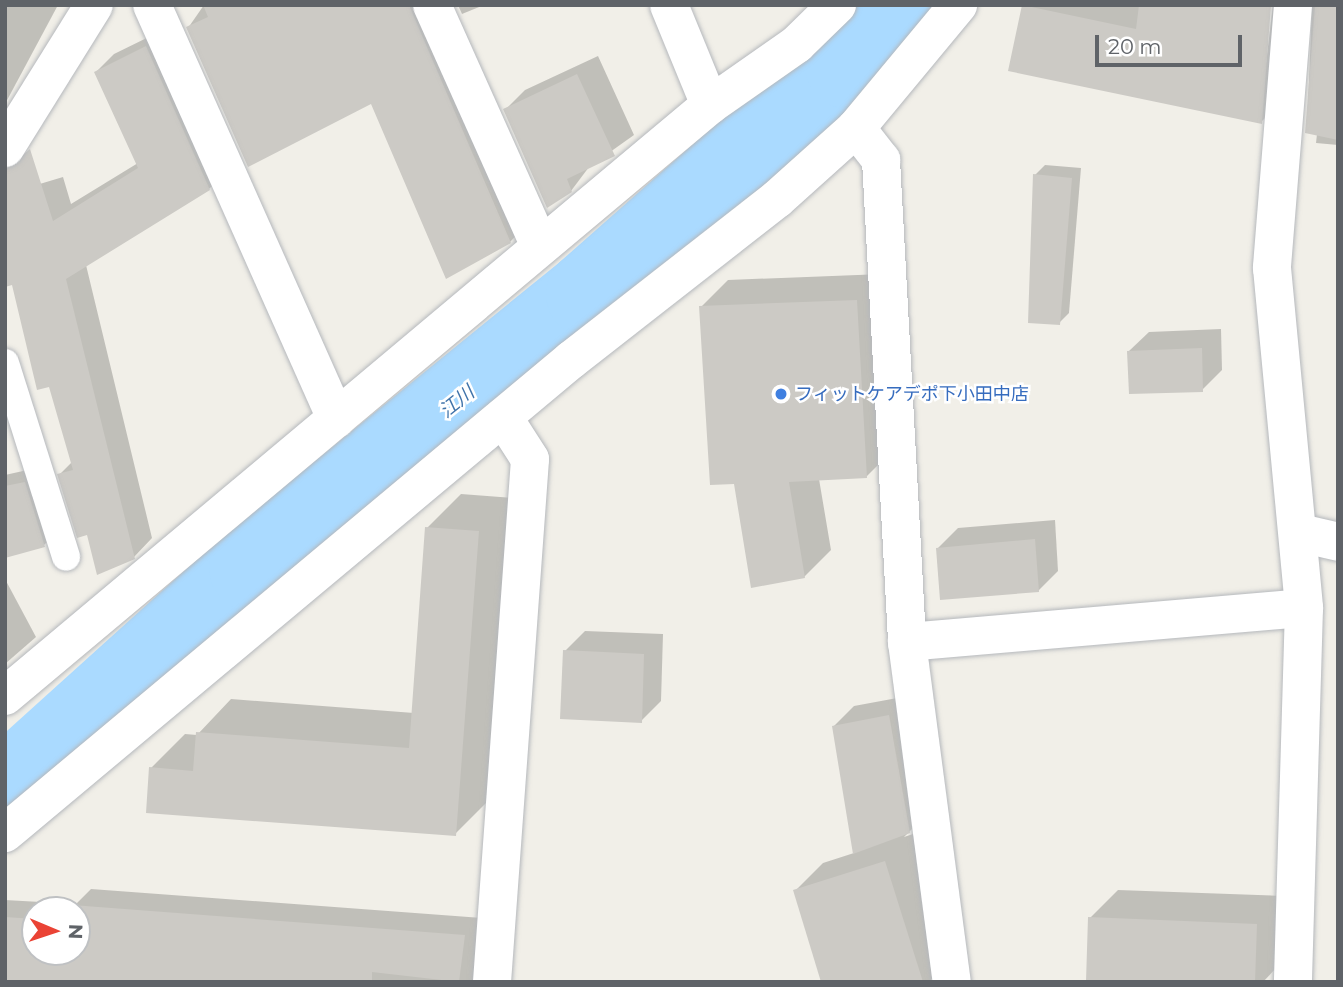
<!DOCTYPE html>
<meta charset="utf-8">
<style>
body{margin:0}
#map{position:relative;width:1343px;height:987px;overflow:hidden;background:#f1efe8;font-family:Montserrat,"Noto Sans JP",sans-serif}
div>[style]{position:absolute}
.shadow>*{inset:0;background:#0003}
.river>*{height:88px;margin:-44px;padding:0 44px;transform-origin:44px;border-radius:44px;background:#aadaff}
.building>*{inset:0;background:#cccac5}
.roads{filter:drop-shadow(0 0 2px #b5b8bc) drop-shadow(0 0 2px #b5b8bc)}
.service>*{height:28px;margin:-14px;padding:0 14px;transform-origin:14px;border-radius:14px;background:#fff}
.minor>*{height:38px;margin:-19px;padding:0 19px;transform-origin:19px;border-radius:19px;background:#fff}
.dots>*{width:19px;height:19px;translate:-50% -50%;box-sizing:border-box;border:4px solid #fff;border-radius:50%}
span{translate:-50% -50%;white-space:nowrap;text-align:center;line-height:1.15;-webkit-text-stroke:5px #fff;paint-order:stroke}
.shop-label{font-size:18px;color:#366cbe}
.left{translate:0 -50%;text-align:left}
.water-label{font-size:19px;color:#4174aa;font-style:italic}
.frame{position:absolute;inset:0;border:7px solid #5f6368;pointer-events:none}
.north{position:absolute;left:21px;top:896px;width:70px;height:70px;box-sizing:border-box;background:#fff;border:2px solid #bfc1c3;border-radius:50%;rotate:92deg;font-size:19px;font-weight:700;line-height:28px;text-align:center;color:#5f6368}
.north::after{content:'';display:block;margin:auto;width:24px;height:32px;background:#ea4335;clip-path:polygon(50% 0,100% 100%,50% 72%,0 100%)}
.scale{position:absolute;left:1095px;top:35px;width:147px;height:32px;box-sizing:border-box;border:4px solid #5f6368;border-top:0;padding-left:9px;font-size:21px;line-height:24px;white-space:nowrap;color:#5f6368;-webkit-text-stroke:5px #fff;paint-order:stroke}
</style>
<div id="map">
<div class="shadow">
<i style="clip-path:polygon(5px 5px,58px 5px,5px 104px)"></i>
<i style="clip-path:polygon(204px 5px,440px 5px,530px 221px,510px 242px,372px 102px,188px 28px)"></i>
<i style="clip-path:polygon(458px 5px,484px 5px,462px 14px)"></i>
<i style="clip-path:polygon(1269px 5px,1262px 97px,1273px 5px,1291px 5px,1284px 99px,1261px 122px,1023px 6px)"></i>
<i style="clip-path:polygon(1312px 5px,1338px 5px,1338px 145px,1316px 143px,1317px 134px,1307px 131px)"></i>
<i style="clip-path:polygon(165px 29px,228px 170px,209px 189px,86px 265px,152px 538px,134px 557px,89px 533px,59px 475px,72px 462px,23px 189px,63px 177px,71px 204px,138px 163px,96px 72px,114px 54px)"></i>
<i style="clip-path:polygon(598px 56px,634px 135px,589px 167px,571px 191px,505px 110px,525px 90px)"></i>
<i style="clip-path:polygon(1045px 165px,1081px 168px,1069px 313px,1059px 323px,1035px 175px)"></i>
<i style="clip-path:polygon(883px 274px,893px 450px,866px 477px,819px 479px,831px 550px,804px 577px,735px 483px,701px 307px,728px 280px)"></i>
<i style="clip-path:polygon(1221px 329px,1222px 370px,1202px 390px,1129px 351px,1149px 332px)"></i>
<i style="clip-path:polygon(41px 467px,60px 529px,44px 545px,5px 556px,5px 475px)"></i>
<i style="clip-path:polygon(461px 494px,512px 498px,489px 800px,455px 834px,151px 768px,185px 734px,197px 735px,231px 699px,414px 713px,427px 528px)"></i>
<i style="clip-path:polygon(1055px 520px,1058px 571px,1038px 591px,938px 548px,958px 528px)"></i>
<i style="clip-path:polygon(5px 579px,36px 637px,5px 664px)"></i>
<i style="clip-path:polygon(585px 631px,663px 634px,661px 701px,641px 721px,565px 651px)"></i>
<i style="clip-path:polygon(908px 696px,929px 812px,904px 837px,913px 834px,952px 958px,929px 982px,823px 982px,795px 891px,823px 863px,854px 853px,834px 726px,854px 706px)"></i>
<i style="clip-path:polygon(evenodd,91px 889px,482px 918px,477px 982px,5px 982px,5px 900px,76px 904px,91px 889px,35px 910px,77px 910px,77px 952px,35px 952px,35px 910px)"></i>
<i style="clip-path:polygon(1118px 890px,1284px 896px,1281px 963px,1263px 982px,1087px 982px,1090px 918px)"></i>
</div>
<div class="river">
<i style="left:5px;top:792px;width:334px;rotate:-42.1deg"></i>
<i style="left:253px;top:568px;width:434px;rotate:-39.1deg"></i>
<i style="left:590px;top:294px;width:346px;rotate:-41.5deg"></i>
<i style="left:849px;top:65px;width:80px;rotate:-48.5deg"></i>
</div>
<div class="building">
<i style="clip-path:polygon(203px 5px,409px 5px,511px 243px,446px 279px,371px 104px,248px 167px,186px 27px,208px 17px)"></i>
<i style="clip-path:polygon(1022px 5px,1136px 29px,1139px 5px,1271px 5px,1262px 124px,1008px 71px)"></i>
<i style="clip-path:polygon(1315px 5px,1338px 5px,1338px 140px,1305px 133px)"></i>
<i style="clip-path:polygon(146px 46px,210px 190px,66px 279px,135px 559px,97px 575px,87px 535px,77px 538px,57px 474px,73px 470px,49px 387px,37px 390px,12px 285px,5px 287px,5px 170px,30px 149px,53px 221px,138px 168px,94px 72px)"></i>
<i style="clip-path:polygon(577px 74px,615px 156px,567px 179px,572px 192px,547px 208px,503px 109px)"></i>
<i style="clip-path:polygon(1033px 174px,1072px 178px,1060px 325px,1028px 323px)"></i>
<i style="clip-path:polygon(857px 300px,867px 478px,789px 482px,805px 578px,751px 588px,734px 484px,710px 485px,699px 306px)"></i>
<i style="clip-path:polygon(1202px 348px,1203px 392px,1129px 394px,1127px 351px)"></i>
<i style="clip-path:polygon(25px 482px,45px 547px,5px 558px,5px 486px)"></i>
<i style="clip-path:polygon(425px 527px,479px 531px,456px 836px,146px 813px,149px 767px,193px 771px,196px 732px,409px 748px)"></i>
<i style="clip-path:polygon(1035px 539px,1039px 592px,940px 600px,936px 548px)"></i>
<i style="clip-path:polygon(563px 650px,644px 654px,642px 723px,560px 719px)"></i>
<i style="clip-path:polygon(889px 715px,910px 833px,853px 854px,832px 726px)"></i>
<i style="clip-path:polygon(885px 861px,923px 982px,821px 982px,793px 890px)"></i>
<i style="clip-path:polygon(72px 905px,465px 935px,459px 982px,372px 972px,372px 982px,5px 982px,5px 917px,35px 919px,35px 952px,77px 952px)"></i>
<i style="clip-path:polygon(1088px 917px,1257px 924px,1255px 982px,1086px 982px)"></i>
</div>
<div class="roads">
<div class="service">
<i style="left:5px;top:363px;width:203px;rotate:72.5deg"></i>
</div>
<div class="minor">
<i style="left:152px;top:5px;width:453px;rotate:66deg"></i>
<i style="left:432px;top:5px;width:264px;rotate:65.9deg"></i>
<i style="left:669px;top:5px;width:108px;rotate:67.7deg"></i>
<i style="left:1293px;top:5px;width:264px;rotate:94.6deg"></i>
<i style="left:1272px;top:268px;width:342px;rotate:84.6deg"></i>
<i style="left:1304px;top:608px;width:374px;rotate:91.7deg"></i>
<i style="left:856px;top:128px;width:41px;rotate:52deg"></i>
<i style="left:881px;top:160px;width:483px;rotate:86.9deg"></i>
<i style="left:907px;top:642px;width:343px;rotate:82.5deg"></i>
<i style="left:5px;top:148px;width:168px;rotate:-58.1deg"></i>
<i style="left:1300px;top:533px;width:39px;rotate:13deg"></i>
<i style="left:907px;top:642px;width:398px;rotate:-4.9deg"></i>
<i style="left:5px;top:696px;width:920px;rotate:-39.97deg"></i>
<i style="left:710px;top:105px;width:106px;rotate:-35deg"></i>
<i style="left:797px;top:44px;width:56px;rotate:-44.3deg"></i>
<i style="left:5px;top:833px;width:738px;rotate:-39.89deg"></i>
<i style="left:571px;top:360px;width:261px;rotate:-38deg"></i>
<i style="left:777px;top:199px;width:106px;rotate:-41.9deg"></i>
<i style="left:856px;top:128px;width:160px;rotate:-50.3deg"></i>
<i style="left:492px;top:982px;width:524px;rotate:-85.84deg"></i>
<i style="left:530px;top:459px;width:50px;rotate:-122.7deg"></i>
</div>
</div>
<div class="dots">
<i style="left:781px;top:394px;background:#3f7fe0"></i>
</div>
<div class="shop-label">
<span class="left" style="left:795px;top:394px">フィットケアデポ下小田中店</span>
</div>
<div class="water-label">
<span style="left:457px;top:402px;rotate:-39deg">江川</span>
</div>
<div class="frame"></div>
<div class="north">N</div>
<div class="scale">20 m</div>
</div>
